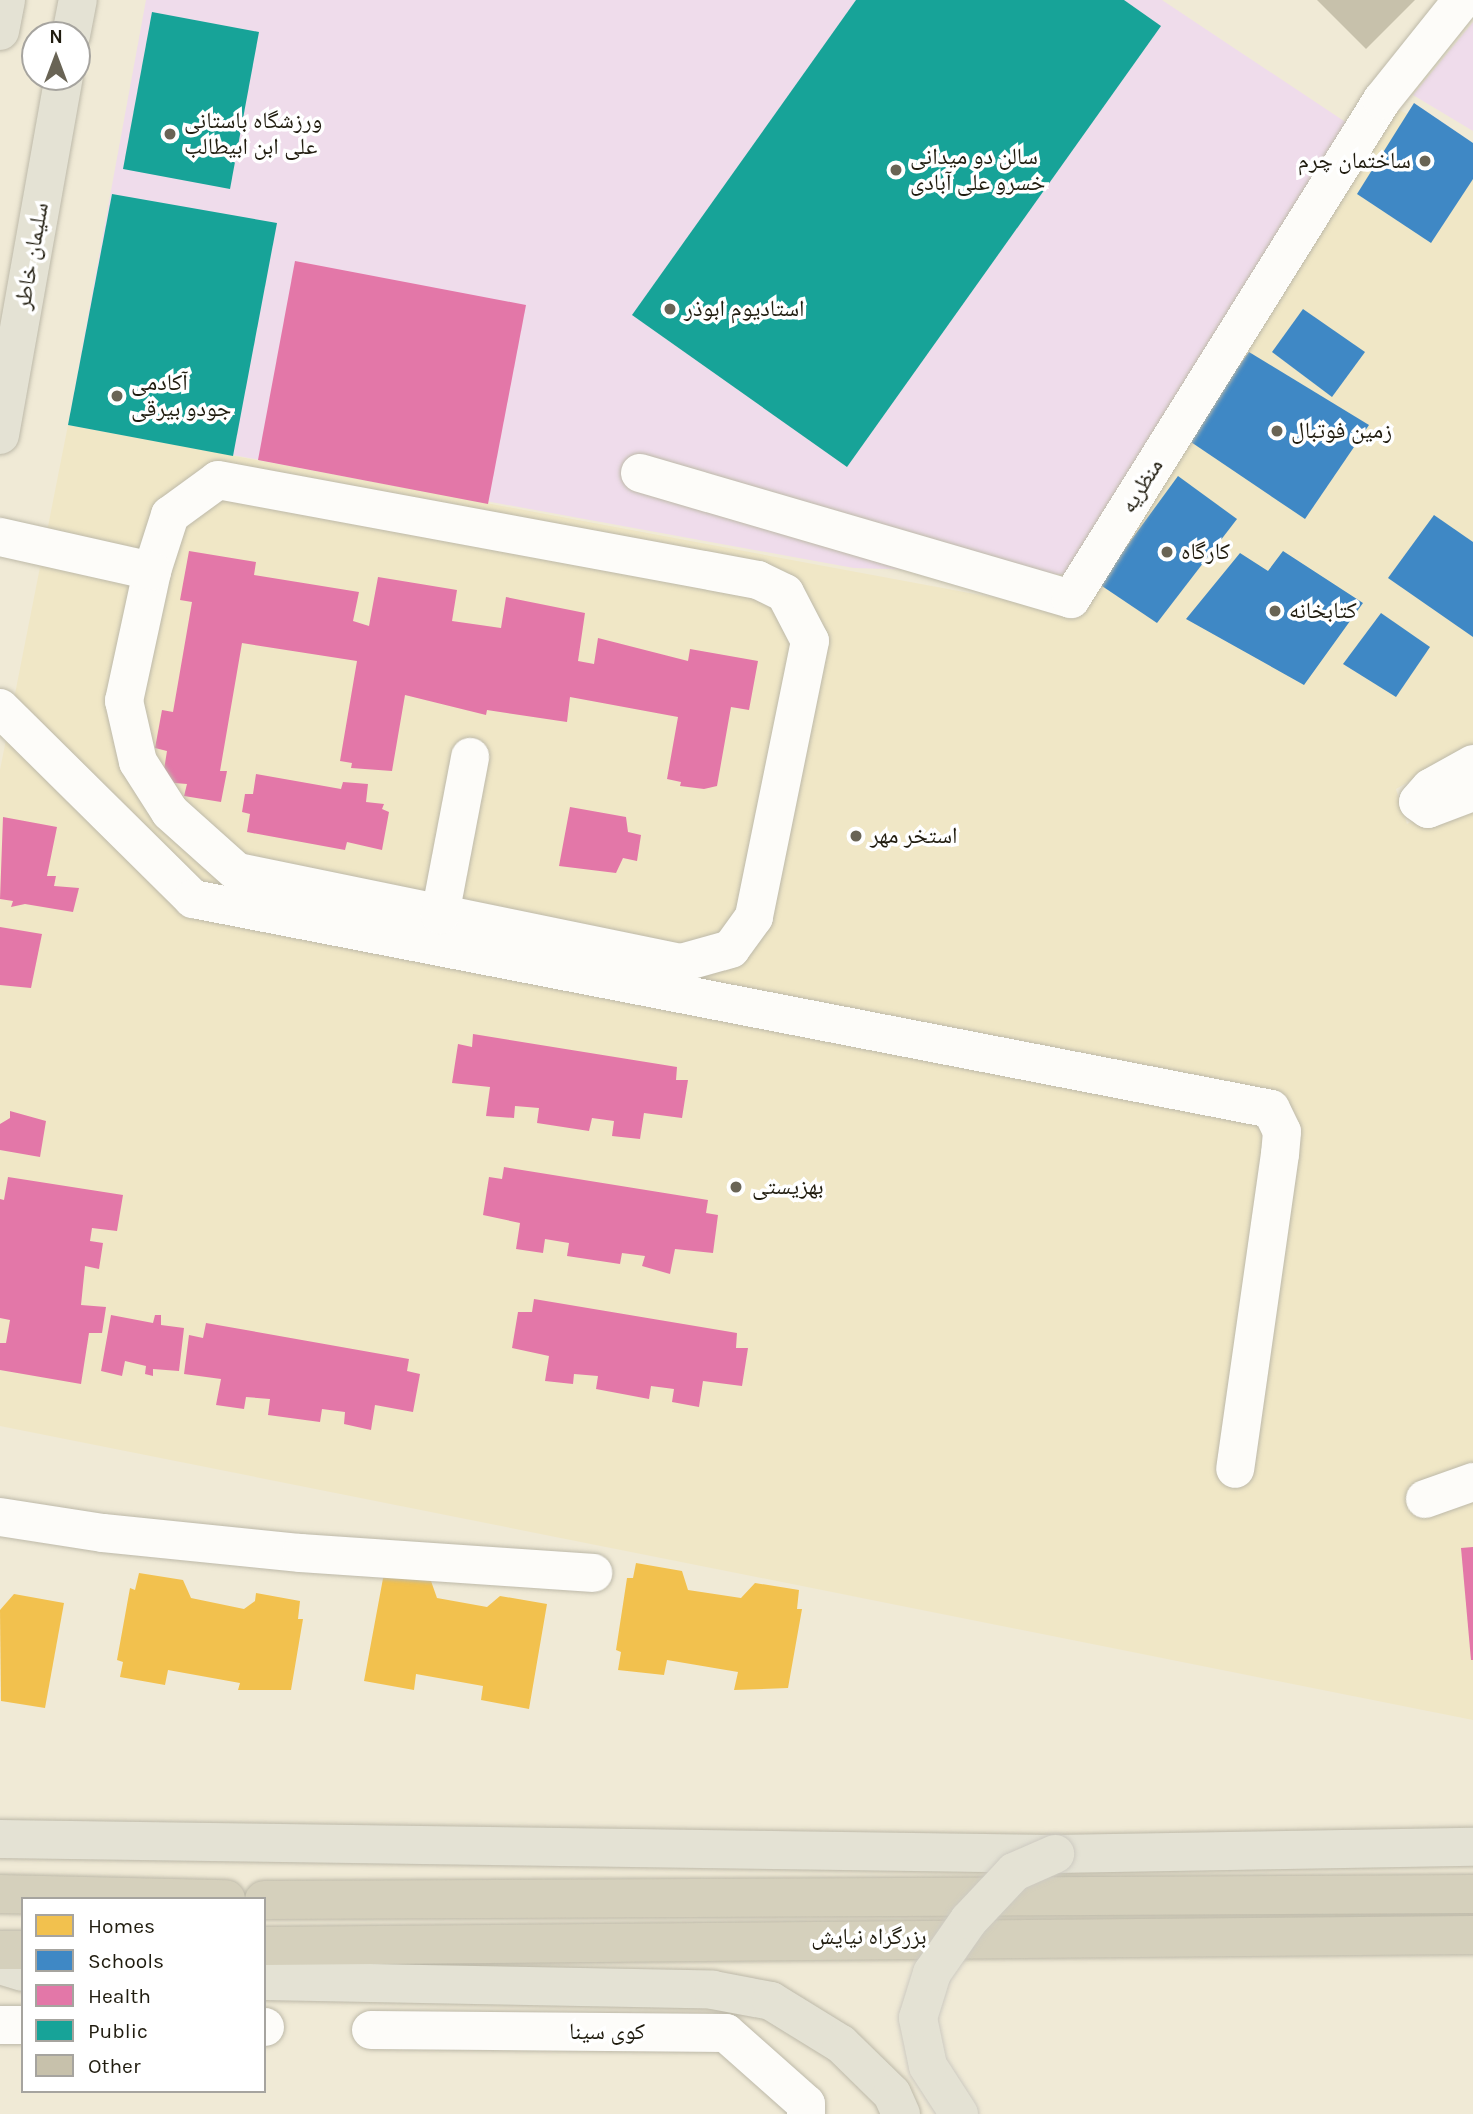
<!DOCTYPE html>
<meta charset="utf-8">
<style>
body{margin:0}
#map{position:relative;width:1473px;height:2114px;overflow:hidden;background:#f0ead6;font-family:Karla,"Noto Naskh Arabic",sans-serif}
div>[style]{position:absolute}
.built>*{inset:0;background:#f0e7c6}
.green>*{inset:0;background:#efdceb}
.homes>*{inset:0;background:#f2c14e}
.schools>*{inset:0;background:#3f88c5}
.health>*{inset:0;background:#e377a8}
.public>*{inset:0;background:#17a398}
.building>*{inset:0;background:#c7c1ab}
.roads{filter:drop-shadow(0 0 2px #bdb9a9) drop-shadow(0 0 2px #bdb9a9)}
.minor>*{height:38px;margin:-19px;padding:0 19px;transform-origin:19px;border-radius:19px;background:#fdfcf9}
.major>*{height:38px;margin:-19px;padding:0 19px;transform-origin:19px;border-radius:19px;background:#e4e2d4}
.highway>*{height:38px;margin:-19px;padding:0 19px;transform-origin:19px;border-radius:19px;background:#d5d0bc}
.bridges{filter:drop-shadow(0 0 2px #cdcac1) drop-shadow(0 0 2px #cdcac1)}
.major-bridge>*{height:38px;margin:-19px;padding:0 19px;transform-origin:19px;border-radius:19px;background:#e4e2d4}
.dots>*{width:19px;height:19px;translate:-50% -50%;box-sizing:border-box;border:4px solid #fff;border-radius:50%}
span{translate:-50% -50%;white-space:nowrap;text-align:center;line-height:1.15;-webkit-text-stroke:7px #fff;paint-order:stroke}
.poi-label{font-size:23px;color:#201c0f}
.left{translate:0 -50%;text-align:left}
.right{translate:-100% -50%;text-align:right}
.street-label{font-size:23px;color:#201c0f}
.legend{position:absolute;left:21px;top:1897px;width:245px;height:196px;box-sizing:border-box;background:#fff;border:2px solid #a6a49f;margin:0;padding:9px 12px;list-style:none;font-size:21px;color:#201c0f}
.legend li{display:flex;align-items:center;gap:14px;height:35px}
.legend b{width:35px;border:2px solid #a6a49f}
.north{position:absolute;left:21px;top:21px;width:70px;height:70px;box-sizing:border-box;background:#fff;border:2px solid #a6a49f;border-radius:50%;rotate:0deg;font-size:19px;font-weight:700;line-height:28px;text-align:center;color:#201c0f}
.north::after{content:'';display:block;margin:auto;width:24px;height:32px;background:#696455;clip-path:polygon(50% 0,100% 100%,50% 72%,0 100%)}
</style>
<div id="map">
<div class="built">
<i style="clip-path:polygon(1398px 109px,1473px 151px,1473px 744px,1396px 789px,1407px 824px,1473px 788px,1473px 1720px,0 1426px,0 770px,68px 425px,1071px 612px)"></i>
</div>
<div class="green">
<i style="clip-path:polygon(146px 0,1162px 0,1362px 133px,1079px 575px,854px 568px,68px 425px)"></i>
<i style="clip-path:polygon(1473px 22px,1473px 131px,1413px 95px)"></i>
</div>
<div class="homes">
<i style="clip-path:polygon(636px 1563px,682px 1571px,688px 1590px,741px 1598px,755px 1583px,799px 1590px,797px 1609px,802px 1609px,788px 1688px,734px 1690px,738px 1672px,667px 1660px,664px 1675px,618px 1670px,621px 1652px,616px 1650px,627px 1578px,633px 1578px)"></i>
<i style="clip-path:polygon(139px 1573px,183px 1580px,191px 1598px,244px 1609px,255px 1601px,256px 1593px,300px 1601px,298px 1619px,303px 1619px,291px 1690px,238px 1690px,240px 1683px,168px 1670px,165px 1685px,120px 1677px,123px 1662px,117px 1660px,130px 1588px,135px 1590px)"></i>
<i style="clip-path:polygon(384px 1573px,431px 1581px,437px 1598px,487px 1607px,500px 1596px,547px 1604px,529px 1709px,481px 1700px,483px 1686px,416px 1674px,414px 1690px,364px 1681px)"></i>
<i style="clip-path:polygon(14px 1594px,64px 1603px,45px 1708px,1px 1701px,0 1610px)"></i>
</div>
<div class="schools">
<i style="clip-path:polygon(1414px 103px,1473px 143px,1473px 179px,1431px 243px,1357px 194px)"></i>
<i style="clip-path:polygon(1303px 309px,1365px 352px,1332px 397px,1272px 352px)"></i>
<i style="clip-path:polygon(1249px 352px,1369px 425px,1305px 519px,1185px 438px)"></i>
<i style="clip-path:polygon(1178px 476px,1237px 519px,1157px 623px,1099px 584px)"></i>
<i style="clip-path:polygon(1434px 515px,1473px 542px,1473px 637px,1388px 578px)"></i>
<i style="clip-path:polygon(1283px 551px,1363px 603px,1304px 685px,1186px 619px,1240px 553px,1268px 571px)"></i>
<i style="clip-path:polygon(1381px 613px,1430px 647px,1396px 697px,1343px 664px)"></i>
</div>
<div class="health">
<i style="clip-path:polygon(295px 261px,526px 305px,488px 504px,258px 460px)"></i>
<i style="clip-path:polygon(189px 551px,256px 562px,254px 575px,359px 592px,353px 621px,369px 626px,378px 577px,457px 590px,452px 621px,501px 628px,506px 597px,585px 613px,578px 661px,594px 664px,598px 638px,688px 661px,690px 649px,758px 661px,749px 710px,731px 707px,717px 786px,704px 789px,680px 786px,681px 782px,667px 779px,678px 717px,570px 697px,567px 722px,487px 710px,486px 715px,405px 695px,392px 771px,351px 768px,352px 763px,340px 761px,357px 661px,242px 643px,220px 771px,227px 771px,221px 802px,184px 796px,187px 784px,162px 782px,167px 751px,155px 748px,162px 710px,173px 712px,192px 602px,180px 600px)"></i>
<i style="clip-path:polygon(256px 774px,341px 789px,343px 782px,368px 784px,366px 802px,384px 804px,382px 809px,389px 812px,382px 850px,347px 842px,345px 850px,247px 832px,250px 814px,242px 812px,245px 794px,253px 794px)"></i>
<i style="clip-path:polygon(570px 807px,626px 817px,628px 832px,641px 835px,637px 861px,623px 858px,616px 873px,559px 866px)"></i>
<i style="clip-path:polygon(3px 817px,57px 827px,47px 876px,56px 876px,54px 886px,79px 888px,73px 912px,25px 904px,11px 907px,13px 901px,0 899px)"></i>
<i style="clip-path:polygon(0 927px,42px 934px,31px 988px,0 985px)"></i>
<i style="clip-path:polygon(473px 1034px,677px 1067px,676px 1080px,688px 1080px,682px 1118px,644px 1113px,640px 1139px,612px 1136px,614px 1121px,592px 1118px,589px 1131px,537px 1123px,539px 1108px,515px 1106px,514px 1118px,486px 1116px,490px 1087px,452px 1083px,458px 1044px,472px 1047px)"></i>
<i style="clip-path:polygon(10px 1111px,46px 1121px,40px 1157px,0 1150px,0 1124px,10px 1118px)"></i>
<i style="clip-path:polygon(504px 1167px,708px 1200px,706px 1213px,718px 1215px,713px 1253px,675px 1249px,670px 1274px,642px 1266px,645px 1256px,622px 1253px,620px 1264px,567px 1256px,569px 1243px,545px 1239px,543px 1253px,516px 1249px,520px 1223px,483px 1215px,489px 1177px,502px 1179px)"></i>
<i style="clip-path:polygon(8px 1177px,123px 1195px,117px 1231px,92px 1228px,90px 1241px,103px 1243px,99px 1269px,85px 1266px,81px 1305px,106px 1307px,102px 1333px,89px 1333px,81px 1384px,0 1370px,0 1343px,6px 1343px,10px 1320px,0 1318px,0 1199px,4px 1200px)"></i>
<i style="clip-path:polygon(534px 1299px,737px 1333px,736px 1348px,748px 1348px,742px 1386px,703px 1381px,699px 1407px,672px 1402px,674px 1389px,651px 1386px,649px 1399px,596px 1389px,598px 1376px,574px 1374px,573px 1384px,545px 1381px,549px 1356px,512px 1348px,518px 1312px,532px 1312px)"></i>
<i style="clip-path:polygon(111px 1315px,153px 1323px,155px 1315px,161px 1315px,161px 1325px,184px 1328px,179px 1371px,153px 1369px,153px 1376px,145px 1374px,146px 1366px,125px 1361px,122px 1376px,101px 1371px)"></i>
<i style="clip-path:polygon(206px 1323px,409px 1359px,407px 1371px,420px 1374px,413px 1412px,375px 1405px,371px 1430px,344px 1424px,345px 1412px,322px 1409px,320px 1422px,268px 1415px,270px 1399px,246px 1397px,244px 1409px,216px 1405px,221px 1379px,184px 1374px,189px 1335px,203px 1338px)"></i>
<i style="clip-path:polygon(1473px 1547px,1473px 1660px,1471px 1660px,1461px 1548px)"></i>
</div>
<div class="public">
<i style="clip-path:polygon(856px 0,1124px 0,1161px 26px,847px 467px,632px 315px)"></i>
<i style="clip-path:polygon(152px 12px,259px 32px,230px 189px,123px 169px)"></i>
<i style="clip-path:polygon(112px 194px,277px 223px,233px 456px,68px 425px)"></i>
</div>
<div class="building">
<i style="clip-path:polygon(1317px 0,1415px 0,1366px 49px)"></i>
</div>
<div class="roads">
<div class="minor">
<i style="left:640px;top:473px;width:449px;rotate:16.3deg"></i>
<i style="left:1071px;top:599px;width:588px;rotate:-58.07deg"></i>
<i style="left:1382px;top:100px;width:128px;rotate:-51.3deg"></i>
<i style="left:218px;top:480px;width:549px;rotate:10.49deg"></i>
<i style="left:758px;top:580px;width:30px;rotate:26deg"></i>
<i style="left:785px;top:593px;width:54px;rotate:62.5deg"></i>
<i style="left:810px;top:641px;width:282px;rotate:101.5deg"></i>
<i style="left:754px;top:917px;width:39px;rotate:126deg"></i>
<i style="left:731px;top:949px;width:52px;rotate:164.4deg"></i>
<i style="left:681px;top:963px;width:453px;rotate:-168.4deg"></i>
<i style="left:237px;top:872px;width:90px;rotate:-138.2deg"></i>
<i style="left:170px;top:812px;width:59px;rotate:-122.6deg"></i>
<i style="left:138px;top:762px;width:63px;rotate:-102.9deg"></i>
<i style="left:124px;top:701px;width:133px;rotate:-77.8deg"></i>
<i style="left:152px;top:571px;width:59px;rotate:-72.2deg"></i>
<i style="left:170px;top:515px;width:59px;rotate:-36.1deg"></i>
<i style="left:0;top:537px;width:156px;rotate:12.6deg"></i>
<i style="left:0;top:708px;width:272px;rotate:44.7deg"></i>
<i style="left:193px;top:899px;width:1098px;rotate:11.02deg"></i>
<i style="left:1271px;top:1109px;width:25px;rotate:64deg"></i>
<i style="left:1282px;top:1132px;width:22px;rotate:95deg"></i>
<i style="left:1280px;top:1154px;width:318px;rotate:98.1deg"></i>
<i style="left:1473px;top:764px;width:49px;rotate:150.8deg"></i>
<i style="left:1430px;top:788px;width:18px;rotate:131deg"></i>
<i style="left:1418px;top:802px;width:12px;rotate:35deg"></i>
<i style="left:1428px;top:809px;width:48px;rotate:-20.7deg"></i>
<i style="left:440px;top:915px;width:161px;rotate:-79.2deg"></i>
<i style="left:1425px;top:1499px;width:51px;rotate:-19.5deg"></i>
<i style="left:0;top:1517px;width:104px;rotate:8.8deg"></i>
<i style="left:103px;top:1533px;width:199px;rotate:5.8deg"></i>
<i style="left:301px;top:1553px;width:293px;rotate:3.9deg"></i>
<i style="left:0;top:2025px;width:23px"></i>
<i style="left:264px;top:2027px;width:1px"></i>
<i style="left:371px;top:2030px;width:355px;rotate:0.5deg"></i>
<i style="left:726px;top:2033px;width:107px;rotate:41.6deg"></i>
<i style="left:806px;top:2104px;width:10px;rotate:90deg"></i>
</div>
<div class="major">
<i style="left:0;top:31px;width:32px;rotate:-79deg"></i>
<i style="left:71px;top:35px;width:36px;rotate:-79deg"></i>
<i style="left:0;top:435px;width:364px;rotate:-79.9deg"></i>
<i style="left:0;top:1839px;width:1055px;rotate:0.81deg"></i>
<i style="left:1055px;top:1854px;width:418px;rotate:-1deg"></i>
<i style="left:0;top:1965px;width:24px;rotate:17deg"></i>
<i style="left:264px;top:1981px;width:449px;rotate:1.1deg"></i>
<i style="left:713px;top:1990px;width:59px;rotate:10.7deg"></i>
<i style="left:771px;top:2001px;width:82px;rotate:31.6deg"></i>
<i style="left:841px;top:2044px;width:71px;rotate:44.4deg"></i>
<i style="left:892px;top:2094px;width:22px;rotate:66deg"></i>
</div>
<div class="highway">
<i style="left:0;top:1894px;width:226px;rotate:1.3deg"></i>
<i style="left:264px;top:1900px;width:1209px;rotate:-0.28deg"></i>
<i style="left:264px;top:1946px;width:1209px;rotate:-0.52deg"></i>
<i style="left:0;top:1950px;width:23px"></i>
</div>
</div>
<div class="bridges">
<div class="major-bridge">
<i style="left:959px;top:2114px;width:57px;rotate:-122.9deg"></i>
<i style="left:928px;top:2066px;width:49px;rotate:-101.8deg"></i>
<i style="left:918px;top:2018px;width:47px;rotate:-72.7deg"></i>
<i style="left:932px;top:1973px;width:65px;rotate:-55.1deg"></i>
<i style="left:969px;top:1920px;width:66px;rotate:-46.8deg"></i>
<i style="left:1014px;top:1872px;width:45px;rotate:-23.7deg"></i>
</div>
</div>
<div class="dots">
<i style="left:170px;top:134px;background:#696455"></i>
<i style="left:1425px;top:161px;background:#696455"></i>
<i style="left:896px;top:170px;background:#696455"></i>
<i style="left:670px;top:309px;background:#696455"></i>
<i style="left:117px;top:396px;background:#696455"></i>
<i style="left:1277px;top:431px;background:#696455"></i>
<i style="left:1167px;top:552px;background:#696455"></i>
<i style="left:1275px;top:611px;background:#696455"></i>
<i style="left:856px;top:836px;background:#696455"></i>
<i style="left:736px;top:1187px;background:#696455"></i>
</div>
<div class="poi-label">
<span class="left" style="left:184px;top:134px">ورزشگاه باستانی<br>علی ابن ابیطالب</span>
<span class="left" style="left:910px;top:170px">سالن دو میدانی<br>خسرو علی آبادی</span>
<span class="right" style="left:1411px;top:161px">ساختمان چرم</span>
<span class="left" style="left:684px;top:309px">استادیوم ابوذر</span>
<span class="left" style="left:131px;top:396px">آکادمی<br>جودو بیرقی</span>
<span class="left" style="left:1291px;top:431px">زمین فوتبال</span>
<span class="left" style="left:1181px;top:552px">کارگاه</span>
<span class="left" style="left:1289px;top:611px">کتابخانه</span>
<span class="left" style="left:870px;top:836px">استخر مهر</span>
<span class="left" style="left:752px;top:1187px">بهزیستی</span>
</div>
<div class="street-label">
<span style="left:32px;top:256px;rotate:-80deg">سلیمان خاطر</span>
<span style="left:1142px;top:486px;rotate:-58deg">منظریه</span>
<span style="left:869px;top:1937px">بزرگراه نیایش</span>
<span style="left:607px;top:2032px">کوی سینا</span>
</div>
<ul class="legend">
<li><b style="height:19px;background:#f2c14e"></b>Homes</li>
<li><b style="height:19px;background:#3f88c5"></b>Schools</li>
<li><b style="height:19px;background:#e377a8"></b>Health</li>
<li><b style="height:19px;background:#17a398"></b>Public</li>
<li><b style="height:19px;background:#c7c1ab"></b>Other</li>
</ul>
<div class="north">N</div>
</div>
